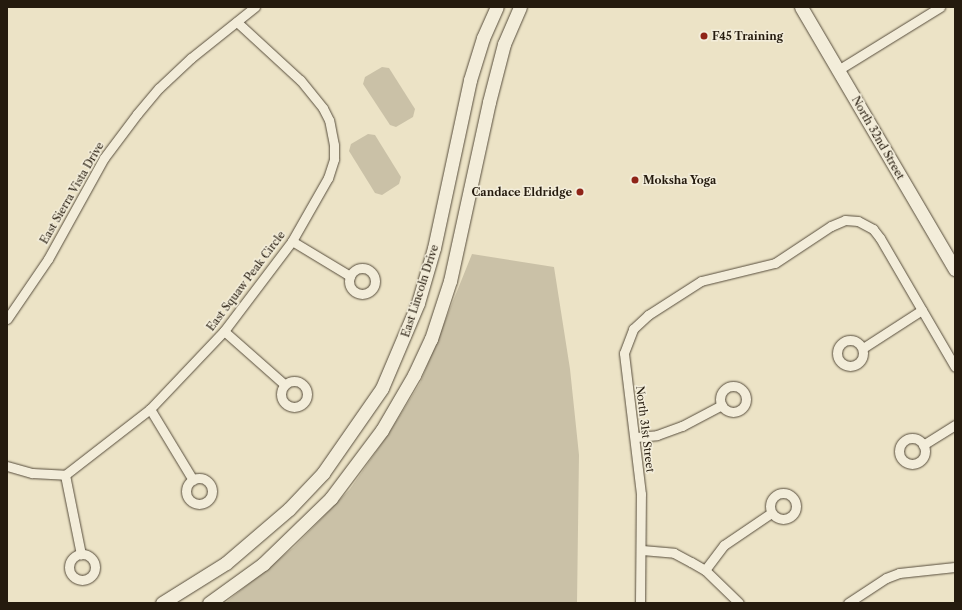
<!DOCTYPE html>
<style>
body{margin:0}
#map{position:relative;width:962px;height:610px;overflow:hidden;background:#ece3c6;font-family:"Libre Caslon Text",serif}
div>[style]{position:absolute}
.green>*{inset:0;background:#cac1a7}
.roads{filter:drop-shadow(0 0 1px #574d3c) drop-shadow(0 0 1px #574d3c)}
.street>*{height:9px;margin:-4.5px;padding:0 4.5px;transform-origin:4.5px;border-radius:4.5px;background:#f3edda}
.street>.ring{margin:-4.5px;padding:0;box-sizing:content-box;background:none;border:9px solid #f3edda;border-radius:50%}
.secondary>*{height:13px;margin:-6.5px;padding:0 6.5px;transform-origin:6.5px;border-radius:6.5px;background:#f3edda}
.dots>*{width:11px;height:11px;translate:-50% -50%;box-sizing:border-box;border:2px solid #f3edda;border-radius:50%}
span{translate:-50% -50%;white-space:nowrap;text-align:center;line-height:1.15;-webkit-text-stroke:3px #f3edda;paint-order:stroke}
.poi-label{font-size:11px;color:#251b0e;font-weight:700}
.left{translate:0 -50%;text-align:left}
.right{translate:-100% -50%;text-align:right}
.street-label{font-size:11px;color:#251b0e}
.frame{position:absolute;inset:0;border:8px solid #251b0e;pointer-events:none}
</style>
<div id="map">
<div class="green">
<i style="clip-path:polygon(382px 67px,389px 68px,415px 109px,413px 117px,396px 127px,390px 125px,363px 84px,365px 77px)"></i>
<i style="clip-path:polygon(368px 134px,375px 135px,401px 177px,399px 184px,382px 195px,375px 193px,349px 151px,351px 144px)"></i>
<i style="clip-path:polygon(472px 254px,554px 267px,570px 369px,579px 455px,577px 603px,225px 603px,294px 547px,350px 489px,389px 433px,420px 383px)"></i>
</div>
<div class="roads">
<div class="street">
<i style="left:838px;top:70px;width:120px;rotate:-31.7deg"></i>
<i style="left:292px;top:241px;width:68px;rotate:31.1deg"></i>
<i class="ring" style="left:349px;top:268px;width:17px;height:17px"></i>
<i style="left:7px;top:319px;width:73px;rotate:-55.7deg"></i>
<i style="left:48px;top:259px;width:115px;rotate:-61deg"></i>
<i style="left:104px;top:158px;width:55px;rotate:-53.1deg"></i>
<i style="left:137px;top:114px;width:34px;rotate:-50deg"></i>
<i style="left:159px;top:88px;width:44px;rotate:-43.2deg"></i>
<i style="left:191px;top:58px;width:82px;rotate:-38.6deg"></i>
<i style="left:224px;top:331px;width:81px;rotate:41.5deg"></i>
<i class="ring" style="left:837px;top:340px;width:17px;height:17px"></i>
<i style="left:863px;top:348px;width:70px;rotate:-32.8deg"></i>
<i class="ring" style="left:281px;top:381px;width:17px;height:17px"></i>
<i class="ring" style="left:720px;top:386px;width:17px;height:17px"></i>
<i style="left:150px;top:409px;width:83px;rotate:58.8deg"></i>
<i style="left:636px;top:437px;width:21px;rotate:-5deg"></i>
<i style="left:657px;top:435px;width:27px;rotate:-20deg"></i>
<i style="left:682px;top:426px;width:45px;rotate:-27.7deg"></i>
<i class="ring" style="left:899px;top:438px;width:17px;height:17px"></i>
<i style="left:923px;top:445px;width:38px;rotate:-32deg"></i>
<i style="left:7px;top:466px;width:26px;rotate:16deg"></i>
<i style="left:32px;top:473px;width:33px;rotate:3deg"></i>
<i style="left:65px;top:475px;width:108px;rotate:-37.8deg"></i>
<i style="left:150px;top:409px;width:108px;rotate:-46.5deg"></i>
<i style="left:224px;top:331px;width:113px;rotate:-52.9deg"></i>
<i style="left:292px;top:241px;width:73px;rotate:-60.3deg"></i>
<i style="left:328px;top:178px;width:20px;rotate:-72deg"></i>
<i style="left:334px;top:159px;width:14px;rotate:-90deg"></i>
<i style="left:334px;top:145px;width:25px;rotate:-101deg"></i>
<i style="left:329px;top:120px;width:13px;rotate:-117deg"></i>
<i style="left:323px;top:108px;width:36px;rotate:-129deg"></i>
<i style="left:300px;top:80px;width:86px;rotate:-137.4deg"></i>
<i style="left:65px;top:475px;width:81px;rotate:78.6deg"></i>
<i class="ring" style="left:186px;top:478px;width:17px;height:17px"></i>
<i class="ring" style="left:770px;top:493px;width:17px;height:17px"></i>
<i style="left:642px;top:550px;width:32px;rotate:5deg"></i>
<i style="left:674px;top:553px;width:19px;rotate:28deg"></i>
<i style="left:691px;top:562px;width:16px;rotate:30deg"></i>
<i style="left:705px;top:570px;width:47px;rotate:44.1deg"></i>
<i class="ring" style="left:69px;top:554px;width:17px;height:17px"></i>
<i style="left:705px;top:570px;width:31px;rotate:-53deg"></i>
<i style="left:724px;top:545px;width:57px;rotate:-34.2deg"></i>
<i style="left:640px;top:603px;width:109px;rotate:-89.5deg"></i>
<i style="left:641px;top:494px;width:142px;rotate:-96.9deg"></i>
<i style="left:624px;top:353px;width:26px;rotate:-69deg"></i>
<i style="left:633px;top:329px;width:21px;rotate:-43deg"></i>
<i style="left:648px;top:315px;width:63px;rotate:-32.7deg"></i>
<i style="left:701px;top:281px;width:76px;rotate:-13.7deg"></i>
<i style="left:775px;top:263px;width:67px;rotate:-33.5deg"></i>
<i style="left:831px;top:226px;width:15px;rotate:-23deg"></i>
<i style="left:845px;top:220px;width:13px;rotate:4deg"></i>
<i style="left:858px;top:221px;width:17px;rotate:28deg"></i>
<i style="left:873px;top:229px;width:11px;rotate:52deg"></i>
<i style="left:880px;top:238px;width:149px;rotate:59.8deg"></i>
<i style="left:848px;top:603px;width:45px;rotate:-33.3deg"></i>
<i style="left:886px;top:578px;width:14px;rotate:-21deg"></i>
<i style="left:899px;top:573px;width:56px;rotate:-6.1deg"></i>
</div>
<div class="secondary">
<i style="left:801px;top:7px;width:304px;rotate:59.6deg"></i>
<i style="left:162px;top:603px;width:75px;rotate:-32deg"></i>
<i style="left:226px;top:563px;width:83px;rotate:-40.6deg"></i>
<i style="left:289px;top:509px;width:50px;rotate:-46.6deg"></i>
<i style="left:323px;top:473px;width:103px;rotate:-55.2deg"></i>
<i style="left:382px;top:388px;width:92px;rotate:-67deg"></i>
<i style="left:418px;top:303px;width:57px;rotate:-73.8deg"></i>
<i style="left:434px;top:248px;width:172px;rotate:-77.9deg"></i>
<i style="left:470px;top:80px;width:44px;rotate:-72.8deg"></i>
<i style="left:483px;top:38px;width:34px;rotate:-66deg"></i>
<i style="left:209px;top:603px;width:67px;rotate:-35.8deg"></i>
<i style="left:263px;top:564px;width:95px;rotate:-44.1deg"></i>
<i style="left:331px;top:498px;width:85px;rotate:-53.1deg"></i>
<i style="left:382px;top:430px;width:64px;rotate:-59.8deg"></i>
<i style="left:414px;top:375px;width:40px;rotate:-65deg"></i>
<i style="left:431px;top:339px;width:61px;rotate:-71.9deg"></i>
<i style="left:450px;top:281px;width:183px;rotate:-77.7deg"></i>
<i style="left:489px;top:102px;width:60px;rotate:-75.5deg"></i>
<i style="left:504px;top:44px;width:40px;rotate:-66.6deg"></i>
</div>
</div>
<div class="dots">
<i style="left:704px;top:36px;background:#8f2418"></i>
<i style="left:635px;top:180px;background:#8f2418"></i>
<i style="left:580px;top:192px;background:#8f2418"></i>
</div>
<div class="poi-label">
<span class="left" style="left:712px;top:36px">F45 Training</span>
<span class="left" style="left:643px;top:180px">Moksha Yoga</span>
<span class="right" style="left:572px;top:192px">Candace Eldridge</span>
</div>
<div class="street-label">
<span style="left:878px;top:138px;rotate:60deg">North 32nd Street</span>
<span style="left:72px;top:193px;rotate:-60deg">East Sierra Vista Drive</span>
<span style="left:246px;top:281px;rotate:-53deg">East Squaw Peak Circle</span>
<span style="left:420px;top:291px;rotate:-72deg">East Lincoln Drive</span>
<span style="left:645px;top:429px;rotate:83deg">North 31st Street</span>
</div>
<div class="frame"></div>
</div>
